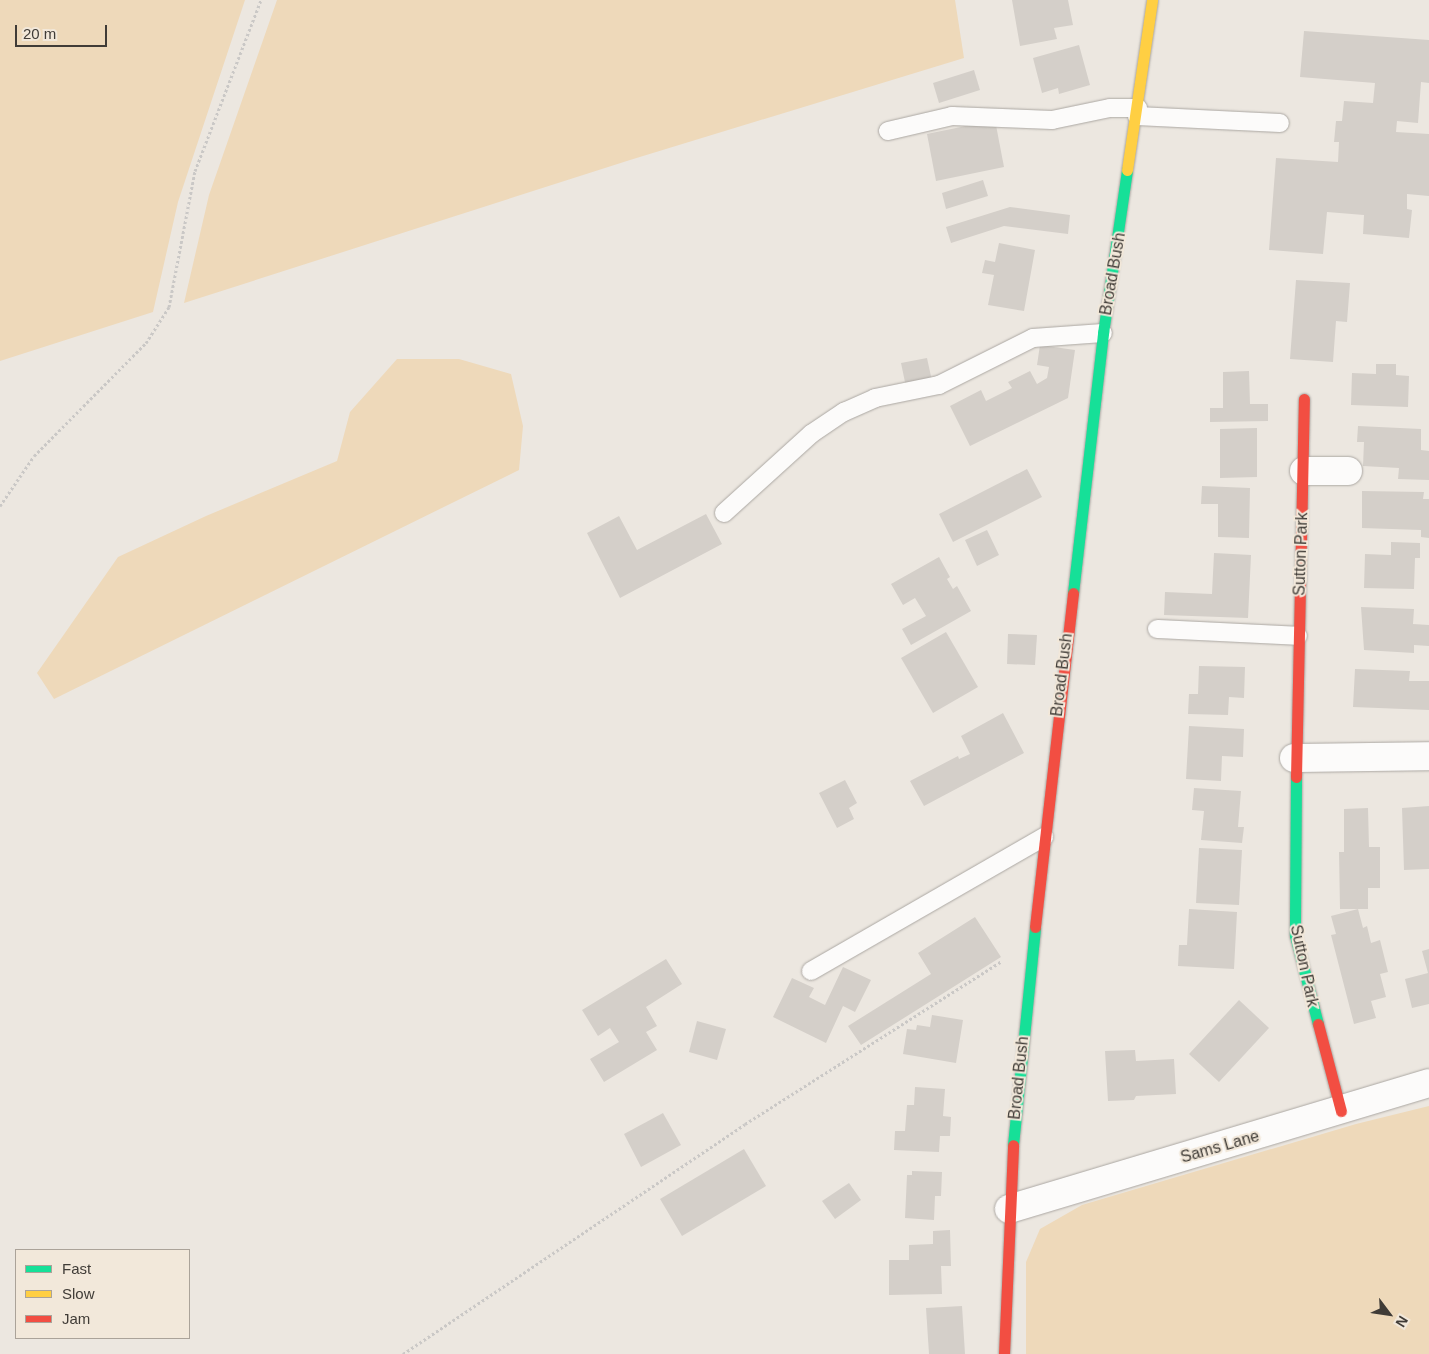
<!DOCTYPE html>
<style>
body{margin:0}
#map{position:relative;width:1429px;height:1354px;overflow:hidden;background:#ece7e0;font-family:Arial,sans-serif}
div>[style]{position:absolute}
.green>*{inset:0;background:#eed9ba}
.building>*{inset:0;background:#d4cfc9}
.path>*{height:3px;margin-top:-1.5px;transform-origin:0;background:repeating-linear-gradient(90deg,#cac8c6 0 2.5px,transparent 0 5px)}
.roads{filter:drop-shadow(0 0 1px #aba7a2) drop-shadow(0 0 1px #aba7a2)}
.lane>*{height:18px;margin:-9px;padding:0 9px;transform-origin:9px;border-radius:9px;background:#fcfbfa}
.street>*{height:28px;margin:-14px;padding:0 14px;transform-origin:14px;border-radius:14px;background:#fcfbfa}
.fast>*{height:11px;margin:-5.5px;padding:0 5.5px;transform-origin:5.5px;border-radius:5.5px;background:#16e098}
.slow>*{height:11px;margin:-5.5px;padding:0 5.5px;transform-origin:5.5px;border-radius:5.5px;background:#ffcf43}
.jam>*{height:11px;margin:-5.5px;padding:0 5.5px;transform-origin:5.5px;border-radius:5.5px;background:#f24e42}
span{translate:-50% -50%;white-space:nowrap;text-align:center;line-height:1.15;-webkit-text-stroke:4px #f2e8da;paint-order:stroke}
.street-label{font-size:16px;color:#403c37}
.legend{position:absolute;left:15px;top:1249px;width:175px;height:90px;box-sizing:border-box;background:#f2e8da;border:1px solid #aba399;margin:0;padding:6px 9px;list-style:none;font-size:15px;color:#403c37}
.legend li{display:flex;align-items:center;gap:10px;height:25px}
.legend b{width:25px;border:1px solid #aba399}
.north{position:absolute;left:1364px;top:1289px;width:50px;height:50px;-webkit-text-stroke:4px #f2e8da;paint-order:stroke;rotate:121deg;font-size:14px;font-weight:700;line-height:20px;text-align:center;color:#403c37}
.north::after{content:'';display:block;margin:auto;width:18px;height:22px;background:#403c37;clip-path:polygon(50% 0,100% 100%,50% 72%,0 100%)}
.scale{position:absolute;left:15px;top:25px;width:92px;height:22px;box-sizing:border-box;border:2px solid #403c37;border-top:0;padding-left:6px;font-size:15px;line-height:18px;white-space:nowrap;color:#403c37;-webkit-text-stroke:4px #f2e8da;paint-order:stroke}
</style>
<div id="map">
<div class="green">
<i style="clip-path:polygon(0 0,245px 0,178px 202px,153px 312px,0 361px)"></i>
<i style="clip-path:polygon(277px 0,955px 0,964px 58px,630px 160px,184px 303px,209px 195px)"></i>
<i style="clip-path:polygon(397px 359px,459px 359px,511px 374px,523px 426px,519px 470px,54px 699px,37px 673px,118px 557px,206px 516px,337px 461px,350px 412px)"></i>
<i style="clip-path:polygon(1429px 1106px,1429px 1354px,1026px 1354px,1026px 1262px,1040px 1229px,1082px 1205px,1356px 1124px)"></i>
</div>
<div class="building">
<i style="clip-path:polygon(1012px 0,1068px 0,1073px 25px,1054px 28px,1057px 39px,1020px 46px)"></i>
<i style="clip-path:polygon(1304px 31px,1429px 40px,1429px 83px,1421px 82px,1418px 123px,1397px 121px,1396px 132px,1429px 134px,1429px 196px,1407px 194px,1407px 209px,1412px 210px,1409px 238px,1363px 234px,1364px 215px,1327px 212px,1323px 254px,1269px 250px,1276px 158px,1338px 162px,1339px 142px,1334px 142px,1336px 121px,1342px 121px,1344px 101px,1373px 103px,1375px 83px,1300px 77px)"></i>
<i style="clip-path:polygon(1079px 45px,1090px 85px,1059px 94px,1058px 88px,1042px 93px,1033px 58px)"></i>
<i style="clip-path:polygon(974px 70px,980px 90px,939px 103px,933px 83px)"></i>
<i style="clip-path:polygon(995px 120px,1004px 167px,936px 181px,927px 134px)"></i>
<i style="clip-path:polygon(983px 180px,988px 196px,946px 209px,942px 193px)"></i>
<i style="clip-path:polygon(1010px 207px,1070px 215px,1068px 234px,1004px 226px,951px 243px,946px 227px)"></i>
<i style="clip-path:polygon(999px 243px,1035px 250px,1024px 311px,988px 305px,994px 275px,982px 273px,985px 260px,995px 262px)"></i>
<i style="clip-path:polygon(1296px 280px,1350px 283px,1347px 322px,1336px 321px,1333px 362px,1290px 359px)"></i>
<i style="clip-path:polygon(1040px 345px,1075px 350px,1068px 398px,970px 446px,950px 406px,981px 390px,986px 401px,1012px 388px,1008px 382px,1030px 371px,1037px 384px,1047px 378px,1049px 367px,1037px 365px)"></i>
<i style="clip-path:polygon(927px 358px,932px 381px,906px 387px,901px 363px)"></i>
<i style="clip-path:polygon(1376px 364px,1396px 364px,1396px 375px,1409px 376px,1408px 407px,1351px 405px,1352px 373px,1376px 374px)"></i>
<i style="clip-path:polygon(1249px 371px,1250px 404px,1268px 404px,1268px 421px,1210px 422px,1210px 408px,1223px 408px,1223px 372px)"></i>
<i style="clip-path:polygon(1358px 426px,1421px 429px,1421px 450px,1429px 451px,1429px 480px,1398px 479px,1399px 468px,1363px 466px,1364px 442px,1357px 442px)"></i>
<i style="clip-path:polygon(1257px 428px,1257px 477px,1220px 478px,1220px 429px)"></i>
<i style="clip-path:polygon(1027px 469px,1042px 497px,953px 542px,939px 514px)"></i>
<i style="clip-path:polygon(1202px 486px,1250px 488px,1249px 538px,1218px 537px,1218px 504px,1201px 504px)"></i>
<i style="clip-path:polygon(1362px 491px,1424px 492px,1423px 499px,1429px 499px,1429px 538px,1421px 537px,1421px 530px,1362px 528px)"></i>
<i style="clip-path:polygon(706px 514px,722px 544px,620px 598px,587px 533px,619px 516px,637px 550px)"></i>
<i style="clip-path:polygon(987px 530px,999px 555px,977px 566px,965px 540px)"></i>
<i style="clip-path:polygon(1391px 542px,1420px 543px,1420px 558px,1415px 558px,1414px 589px,1364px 588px,1365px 554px,1391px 555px)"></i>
<i style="clip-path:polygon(1214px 553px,1251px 555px,1248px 618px,1164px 615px,1165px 592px,1212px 594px)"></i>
<i style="clip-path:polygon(939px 557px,950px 577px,947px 579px,953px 589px,957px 586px,971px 611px,911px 645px,902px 629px,926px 616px,915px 598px,903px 605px,891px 584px)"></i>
<i style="clip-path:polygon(1361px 607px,1414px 609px,1413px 624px,1429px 625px,1429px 646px,1414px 645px,1414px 653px,1364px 650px)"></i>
<i style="clip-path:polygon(946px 632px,978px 687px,933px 713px,901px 658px)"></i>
<i style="clip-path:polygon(1008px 634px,1037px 635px,1035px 665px,1007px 664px)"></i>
<i style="clip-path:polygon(1199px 666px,1245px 667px,1244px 698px,1229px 697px,1228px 715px,1188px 714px,1189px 694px,1198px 694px)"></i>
<i style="clip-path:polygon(1355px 669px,1410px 671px,1409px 681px,1429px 681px,1429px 710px,1353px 707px)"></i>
<i style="clip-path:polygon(1003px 713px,1024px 753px,924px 806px,910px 781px,958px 756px,959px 759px,970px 754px,961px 736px)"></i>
<i style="clip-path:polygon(1189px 726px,1244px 729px,1243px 757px,1222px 756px,1221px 781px,1186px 779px)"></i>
<i style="clip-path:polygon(845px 780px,857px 803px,849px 808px,854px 819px,837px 828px,819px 793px)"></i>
<i style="clip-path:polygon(1194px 788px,1241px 791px,1238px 827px,1244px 827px,1242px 843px,1201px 840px,1204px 811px,1192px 810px)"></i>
<i style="clip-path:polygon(1429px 806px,1429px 869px,1404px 870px,1402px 808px)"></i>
<i style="clip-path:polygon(1368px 808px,1369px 847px,1380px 847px,1380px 888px,1368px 888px,1368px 909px,1340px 909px,1339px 852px,1344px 852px,1344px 809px)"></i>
<i style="clip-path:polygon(1199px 848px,1242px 850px,1239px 905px,1196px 903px)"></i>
<i style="clip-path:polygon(1189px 909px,1237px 912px,1234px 969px,1178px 966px,1179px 945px,1187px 945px)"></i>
<i style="clip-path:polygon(1358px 909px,1363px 928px,1367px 926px,1371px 943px,1380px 940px,1388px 972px,1380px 974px,1386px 997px,1371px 1001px,1376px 1018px,1354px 1024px,1331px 935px,1336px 934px,1331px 916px)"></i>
<i style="clip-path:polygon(975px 917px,1001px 957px,861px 1045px,848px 1026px,931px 974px,918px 953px)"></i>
<i style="clip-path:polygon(1429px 949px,1429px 1004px,1412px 1008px,1405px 979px,1428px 973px,1422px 951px)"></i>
<i style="clip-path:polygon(666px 959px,682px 984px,646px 1007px,657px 1026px,646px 1032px,657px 1050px,604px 1082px,590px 1059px,619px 1042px,610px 1028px,598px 1036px,582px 1010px)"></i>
<i style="clip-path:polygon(843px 967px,871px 980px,855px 1012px,843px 1006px,826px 1043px,773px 1017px,792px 978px,814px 988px,809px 997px,825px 1005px)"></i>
<i style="clip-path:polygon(1239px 1000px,1269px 1028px,1219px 1082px,1189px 1054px)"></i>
<i style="clip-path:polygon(932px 1015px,963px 1020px,956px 1063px,903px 1054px,907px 1029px,916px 1030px,917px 1025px,930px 1027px)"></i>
<i style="clip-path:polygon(697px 1021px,726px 1029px,717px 1060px,689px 1052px)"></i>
<i style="clip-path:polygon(1135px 1050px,1136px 1061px,1174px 1059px,1176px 1094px,1136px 1096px,1134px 1100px,1108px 1101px,1105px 1051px)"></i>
<i style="clip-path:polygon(915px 1087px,945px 1089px,943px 1116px,951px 1117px,950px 1136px,940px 1136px,939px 1152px,894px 1150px,895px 1131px,905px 1131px,907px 1105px,914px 1105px)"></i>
<i style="clip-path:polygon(663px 1113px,681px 1145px,641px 1167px,624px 1134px)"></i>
<i style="clip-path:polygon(744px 1149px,766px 1186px,682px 1236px,660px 1199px)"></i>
<i style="clip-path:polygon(912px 1171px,942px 1172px,941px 1196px,935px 1196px,934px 1220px,905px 1218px,907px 1175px,912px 1175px)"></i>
<i style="clip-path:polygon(849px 1183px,861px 1200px,835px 1219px,822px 1201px)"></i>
<i style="clip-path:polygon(950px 1230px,951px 1266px,941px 1266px,942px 1294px,889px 1295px,889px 1260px,909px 1260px,909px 1245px,933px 1244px,933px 1231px)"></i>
<i style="clip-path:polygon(962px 1306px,965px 1354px,929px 1354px,926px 1308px)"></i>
</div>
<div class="path">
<i style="left:0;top:506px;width:60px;rotate:-55.8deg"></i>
<i style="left:34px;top:456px;width:159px;rotate:-45.3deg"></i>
<i style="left:146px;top:343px;width:43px;rotate:-57.4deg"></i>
<i style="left:169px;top:307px;width:138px;rotate:-79.2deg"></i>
<i style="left:195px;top:171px;width:183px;rotate:-68.9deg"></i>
<i style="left:403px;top:1354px;width:412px;rotate:-33.9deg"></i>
<i style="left:745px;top:1124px;width:304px;rotate:-32.4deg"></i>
</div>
<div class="roads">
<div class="lane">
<i style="left:1137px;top:116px;width:143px;rotate:2.8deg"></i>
<i style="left:888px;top:131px;width:66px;rotate:-13.2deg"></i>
<i style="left:952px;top:116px;width:100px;rotate:2.3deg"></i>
<i style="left:1052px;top:120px;width:59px;rotate:-11.7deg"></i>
<i style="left:1110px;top:108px;width:28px"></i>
<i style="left:724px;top:513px;width:118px;rotate:-42.2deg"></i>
<i style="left:811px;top:434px;width:40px;rotate:-34deg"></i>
<i style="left:844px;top:412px;width:34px;rotate:-24deg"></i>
<i style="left:875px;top:398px;width:65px;rotate:-11.5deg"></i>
<i style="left:939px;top:385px;width:105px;rotate:-26.6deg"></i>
<i style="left:1033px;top:338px;width:70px;rotate:-4.1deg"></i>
<i style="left:1157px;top:629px;width:141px;rotate:2.8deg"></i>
<i style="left:811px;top:971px;width:269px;rotate:-29.9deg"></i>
</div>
<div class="street">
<i style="left:1304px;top:471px;width:44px"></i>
<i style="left:1294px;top:758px;width:135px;rotate:-0.8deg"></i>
<i style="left:1009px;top:1209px;width:438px;rotate:-16.7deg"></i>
</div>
<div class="fast">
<i style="left:1073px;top:593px;width:262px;rotate:-83.4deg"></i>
<i style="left:1103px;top:333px;width:165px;rotate:-81.6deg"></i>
<i style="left:1296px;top:777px;width:158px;rotate:90.4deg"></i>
<i style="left:1295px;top:935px;width:92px;rotate:75.5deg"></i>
<i style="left:1013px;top:1145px;width:219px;rotate:-84.2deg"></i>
</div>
<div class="slow">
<i style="left:1127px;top:170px;width:172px;rotate:-81.6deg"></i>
</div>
<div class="jam">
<i style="left:1296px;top:777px;width:378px;rotate:-88.8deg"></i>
<i style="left:1035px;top:927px;width:336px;rotate:-83.5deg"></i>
<i style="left:1318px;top:1024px;width:90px;rotate:75.2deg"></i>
<i style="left:1004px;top:1354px;width:209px;rotate:-87.5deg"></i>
</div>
</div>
<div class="street-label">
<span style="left:1113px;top:274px;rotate:-80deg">Broad Bush</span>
<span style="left:1301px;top:554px;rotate:-88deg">Sutton Park</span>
<span style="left:1062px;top:675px;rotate:-83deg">Broad Bush</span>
<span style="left:1304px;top:966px;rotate:78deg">Sutton Park</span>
<span style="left:1019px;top:1078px;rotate:-84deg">Broad Bush</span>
<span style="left:1220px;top:1147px;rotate:-16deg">Sams Lane</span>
</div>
<ul class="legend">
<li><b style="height:6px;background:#16e098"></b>Fast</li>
<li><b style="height:6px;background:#ffcf43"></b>Slow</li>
<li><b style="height:6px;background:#f24e42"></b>Jam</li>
</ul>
<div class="north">N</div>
<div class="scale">20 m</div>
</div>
